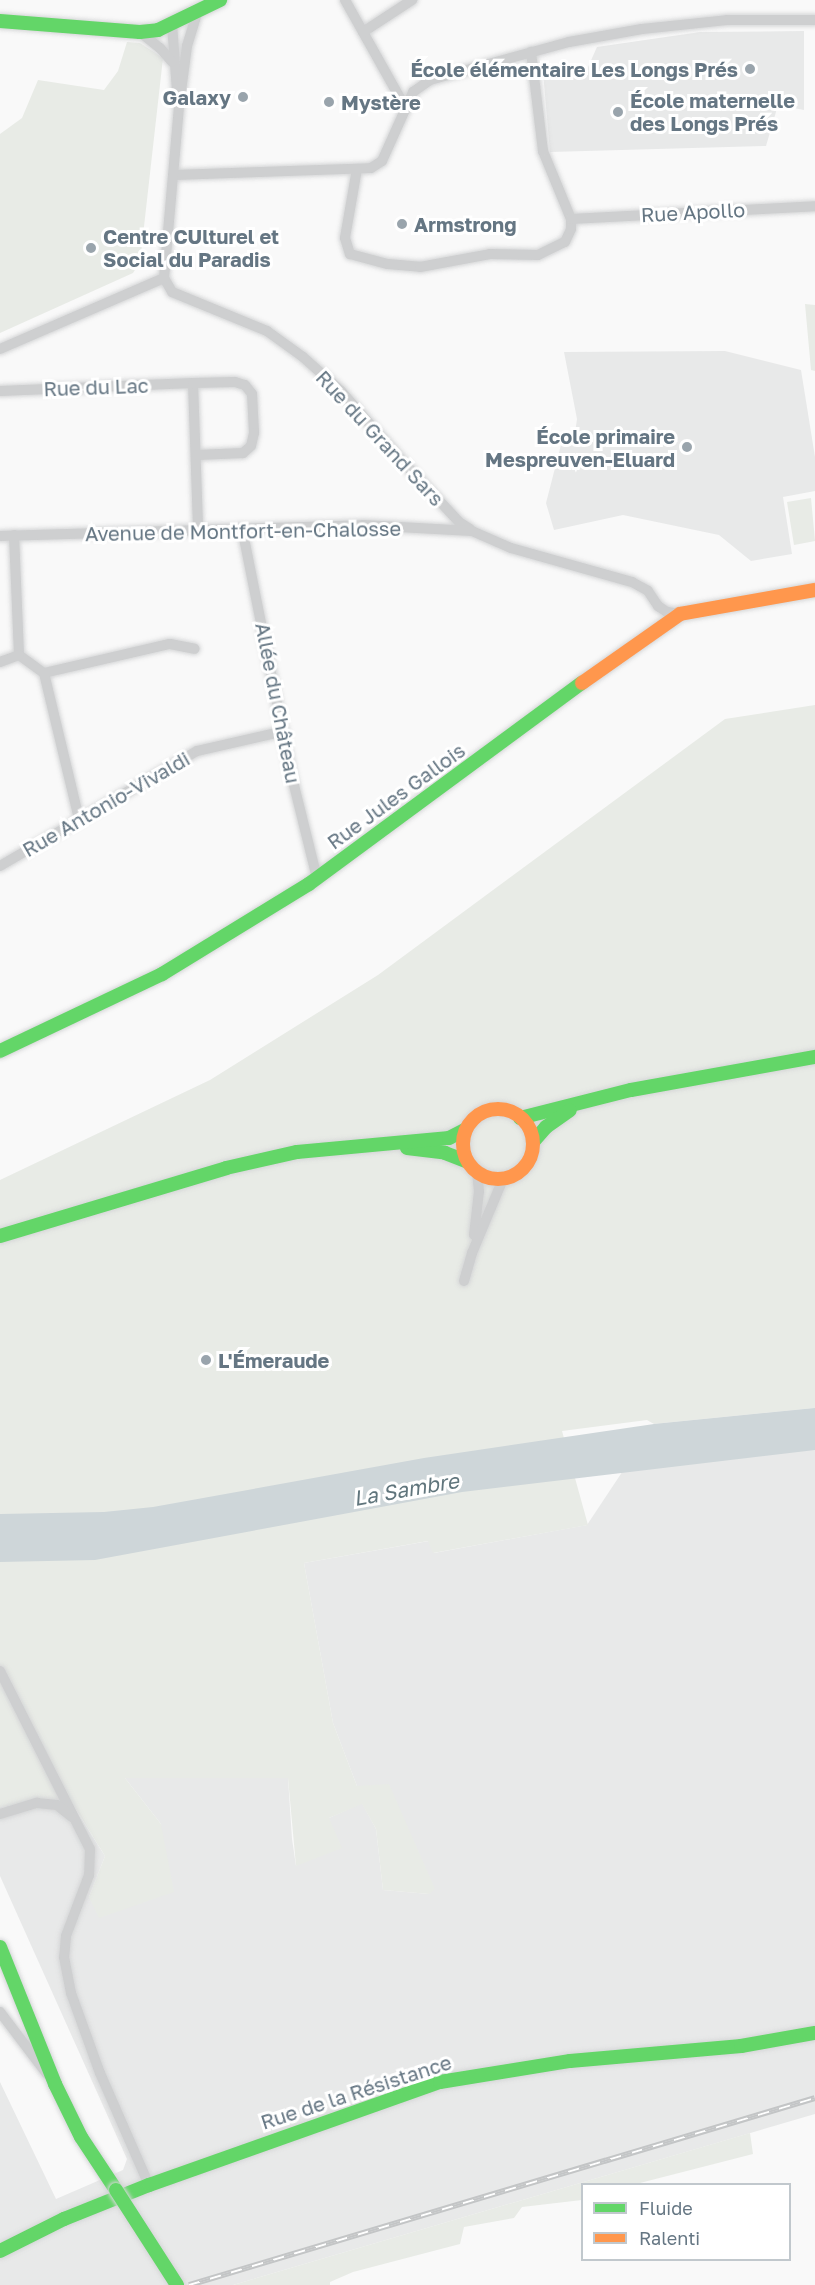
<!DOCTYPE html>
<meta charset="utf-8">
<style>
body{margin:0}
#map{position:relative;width:815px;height:2285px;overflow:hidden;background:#f9f9f9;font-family:"Golos Text",sans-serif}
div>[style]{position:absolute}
.built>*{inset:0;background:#e8e9e9}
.green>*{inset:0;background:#e8ebe6}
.water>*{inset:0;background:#ced6d9}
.roads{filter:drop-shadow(0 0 2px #d5d6d7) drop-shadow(0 0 2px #d5d6d7)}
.street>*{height:10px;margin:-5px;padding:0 5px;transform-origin:5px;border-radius:5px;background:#cecfd0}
.fast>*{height:14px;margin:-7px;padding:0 7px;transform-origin:7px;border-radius:7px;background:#63d668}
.slow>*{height:14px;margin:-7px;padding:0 7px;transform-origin:7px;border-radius:7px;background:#ff974d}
.slow>.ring{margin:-7px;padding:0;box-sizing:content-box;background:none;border:14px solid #ff974d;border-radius:50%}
.rail>*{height:6px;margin-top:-3px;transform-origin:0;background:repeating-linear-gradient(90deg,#fff 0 11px,#c3c5c6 0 22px);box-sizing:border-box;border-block:2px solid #c3c5c6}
.bridges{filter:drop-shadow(0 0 2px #d5d6d7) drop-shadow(0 0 2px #d5d6d7)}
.fast-bridge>*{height:14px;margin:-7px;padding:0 7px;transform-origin:7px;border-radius:7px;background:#63d668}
.dots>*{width:16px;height:16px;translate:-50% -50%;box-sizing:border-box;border:3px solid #fff;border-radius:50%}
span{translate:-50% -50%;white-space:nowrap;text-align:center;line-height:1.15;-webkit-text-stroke:6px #fff;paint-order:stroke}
.poi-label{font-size:20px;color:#657683;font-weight:700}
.right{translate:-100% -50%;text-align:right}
.left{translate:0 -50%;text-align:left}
.street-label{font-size:20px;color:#657683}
.water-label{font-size:21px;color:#60757c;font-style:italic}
.legend{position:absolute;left:581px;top:2183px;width:210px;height:78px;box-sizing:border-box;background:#fff;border:2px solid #c1c8cd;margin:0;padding:8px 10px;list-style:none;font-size:18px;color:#657683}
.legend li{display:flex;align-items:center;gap:12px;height:30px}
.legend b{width:30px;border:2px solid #c1c8cd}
</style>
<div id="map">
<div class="built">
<i style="clip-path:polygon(804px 31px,804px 110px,778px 105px,766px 146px,550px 152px,543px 72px,559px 71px,584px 76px,597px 47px,700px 32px)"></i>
<i style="clip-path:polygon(725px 351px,801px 370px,815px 457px,815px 491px,783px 497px,792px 554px,751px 561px,719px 535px,623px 515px,554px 530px,546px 503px,563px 437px,575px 433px,577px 419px,564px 352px)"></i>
<i style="clip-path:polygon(815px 1408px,815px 2114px,233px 2285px,0 2285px,0 2082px,56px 2199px,123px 2170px,127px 2159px,0 1876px,0 1807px,68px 1798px,105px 1856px,89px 1897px,161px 1824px,125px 1778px,288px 1778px,292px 1839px,296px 1866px,329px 1818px,362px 1803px,376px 1829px,383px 1890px,429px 1894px,357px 1786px,333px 1723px,304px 1563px,429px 1541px,434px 1553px,587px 1525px,654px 1424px)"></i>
</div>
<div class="green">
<i style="clip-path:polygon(127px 42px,140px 43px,163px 58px,140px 262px,133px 273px,0 333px,0 134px,22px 118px,38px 80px,104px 90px,118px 71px)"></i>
<i style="clip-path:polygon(805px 304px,815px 305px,815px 371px,811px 370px)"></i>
<i style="clip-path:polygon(811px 498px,815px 541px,794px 545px,787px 502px)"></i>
<i style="clip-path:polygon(815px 705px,815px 1408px,654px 1424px,647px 1420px,562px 1431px,588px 1525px,433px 1553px,428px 1541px,304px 1563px,333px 1723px,357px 1786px,389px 1784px,435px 1889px,429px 1894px,383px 1890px,376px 1829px,362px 1804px,329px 1818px,342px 1848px,296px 1866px,288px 1778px,125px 1778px,161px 1824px,174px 1892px,99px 1918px,89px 1897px,105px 1856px,69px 1798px,0 1807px,0 1180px,210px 1080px,378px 975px,725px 719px)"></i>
<i style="clip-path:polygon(750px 2133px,753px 2154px,636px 2184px,582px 2184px,582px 2200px,522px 2207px,514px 2218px,464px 2227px,460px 2244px,353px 2272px,330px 2282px,330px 2285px,233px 2285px)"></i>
</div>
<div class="water">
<i style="clip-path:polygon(815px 1408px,815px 1450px,462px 1492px,95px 1560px,0 1562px,0 1514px,104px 1512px,153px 1507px,424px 1458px,654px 1424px)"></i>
</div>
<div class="roads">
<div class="street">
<i style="left:345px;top:0;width:123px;rotate:60.7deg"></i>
<i style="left:172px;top:24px;width:67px;rotate:85.7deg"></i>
<i style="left:140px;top:32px;width:26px;rotate:39deg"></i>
<i style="left:160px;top:48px;width:18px;rotate:49deg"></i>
<i style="left:363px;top:32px;width:59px;rotate:-33.1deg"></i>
<i style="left:357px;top:169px;width:70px;rotate:99.9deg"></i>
<i style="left:345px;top:238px;width:17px;rotate:73deg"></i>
<i style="left:350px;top:254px;width:39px;rotate:15deg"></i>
<i style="left:388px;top:264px;width:32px;rotate:5deg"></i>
<i style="left:420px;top:267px;width:71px;rotate:-10.5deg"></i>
<i style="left:490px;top:254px;width:48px;rotate:1.2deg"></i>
<i style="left:538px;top:255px;width:30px;rotate:-26deg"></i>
<i style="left:565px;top:242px;width:14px;rotate:-65deg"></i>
<i style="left:571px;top:229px;width:10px;rotate:-90deg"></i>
<i style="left:571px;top:219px;width:74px;rotate:-112.4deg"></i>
<i style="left:543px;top:151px;width:100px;rotate:-96.9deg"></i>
<i style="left:174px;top:175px;width:197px;rotate:-2deg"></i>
<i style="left:371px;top:168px;width:13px;rotate:-32deg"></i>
<i style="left:382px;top:161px;width:76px;rotate:-65.8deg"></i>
<i style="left:413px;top:92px;width:21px;rotate:-35deg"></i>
<i style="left:430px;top:80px;width:144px;rotate:-15.3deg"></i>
<i style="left:569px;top:42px;width:74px;rotate:-10.1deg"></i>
<i style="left:642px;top:29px;width:85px;rotate:-6deg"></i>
<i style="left:727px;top:20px;width:88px"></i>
<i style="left:571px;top:219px;width:244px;rotate:-3deg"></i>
<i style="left:164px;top:278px;width:16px;rotate:60deg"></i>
<i style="left:172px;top:292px;width:103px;rotate:22.3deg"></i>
<i style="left:267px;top:331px;width:44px;rotate:35.8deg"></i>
<i style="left:303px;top:357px;width:51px;rotate:41.8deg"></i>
<i style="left:341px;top:391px;width:97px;rotate:48.8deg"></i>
<i style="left:405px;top:464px;width:79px;rotate:47deg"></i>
<i style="left:459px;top:522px;width:13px;rotate:32deg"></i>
<i style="left:164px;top:278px;width:173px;rotate:-85deg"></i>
<i style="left:179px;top:106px;width:61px;rotate:-82.4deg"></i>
<i style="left:187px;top:46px;width:34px;rotate:-73deg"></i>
<i style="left:0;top:349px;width:179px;rotate:-23.4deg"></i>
<i style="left:193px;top:383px;width:146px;rotate:88deg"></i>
<i style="left:0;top:391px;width:193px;rotate:-2.4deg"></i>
<i style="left:193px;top:383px;width:42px;rotate:-1.4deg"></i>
<i style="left:235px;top:382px;width:10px;rotate:17deg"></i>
<i style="left:245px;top:385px;width:11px;rotate:52deg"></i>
<i style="left:252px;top:394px;width:39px;rotate:87deg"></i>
<i style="left:254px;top:433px;width:13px;rotate:103deg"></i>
<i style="left:251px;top:446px;width:11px;rotate:139deg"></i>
<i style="left:243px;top:453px;width:46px;rotate:177.5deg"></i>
<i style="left:242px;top:528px;width:246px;rotate:78.7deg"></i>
<i style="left:290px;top:769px;width:112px;rotate:76.1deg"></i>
<i style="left:14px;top:535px;width:120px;rotate:87.6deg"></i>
<i style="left:0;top:536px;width:363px;rotate:-1.7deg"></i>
<i style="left:363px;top:525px;width:109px;rotate:3.2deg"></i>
<i style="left:472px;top:531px;width:43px;rotate:23.6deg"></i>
<i style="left:511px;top:548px;width:126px;rotate:15.7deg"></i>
<i style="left:632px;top:582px;width:18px;rotate:29deg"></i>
<i style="left:648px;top:591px;width:18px;rotate:56deg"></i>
<i style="left:658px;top:606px;width:11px;rotate:34deg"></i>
<i style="left:667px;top:612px;width:13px;rotate:9deg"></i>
<i style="left:19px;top:655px;width:31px;rotate:36deg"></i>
<i style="left:44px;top:673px;width:129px;rotate:-13deg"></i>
<i style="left:170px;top:644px;width:25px;rotate:11deg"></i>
<i style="left:0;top:662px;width:20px;rotate:-20deg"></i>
<i style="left:44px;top:673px;width:150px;rotate:76.5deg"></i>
<i style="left:0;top:866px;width:228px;rotate:-30.3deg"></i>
<i style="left:197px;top:751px;width:89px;rotate:-12.9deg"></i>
<i style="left:474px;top:1235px;width:44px;rotate:-83.5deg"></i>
<i style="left:479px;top:1191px;width:19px;rotate:-96deg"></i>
<i style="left:464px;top:1281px;width:29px;rotate:-74deg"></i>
<i style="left:472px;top:1253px;width:80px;rotate:-67.3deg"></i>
<i style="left:0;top:1671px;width:199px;rotate:63.2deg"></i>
<i style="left:90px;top:1849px;width:26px;rotate:92deg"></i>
<i style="left:89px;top:1875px;width:65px;rotate:110.7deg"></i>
<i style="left:66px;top:1936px;width:21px;rotate:95deg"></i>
<i style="left:64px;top:1957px;width:37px;rotate:79deg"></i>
<i style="left:71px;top:1993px;width:85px;rotate:70.1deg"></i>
<i style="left:100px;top:2073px;width:122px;rotate:66.4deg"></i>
<i style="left:0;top:1814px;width:39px;rotate:-17deg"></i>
<i style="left:37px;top:1803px;width:20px;rotate:6deg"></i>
<i style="left:57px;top:1805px;width:19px;rotate:39deg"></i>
<i style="left:0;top:2012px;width:78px;rotate:52.8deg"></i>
</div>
<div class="fast">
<i style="left:0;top:21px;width:140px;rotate:4.5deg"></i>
<i style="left:140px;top:32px;width:18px;rotate:-6deg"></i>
<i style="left:158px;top:30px;width:69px;rotate:-25.8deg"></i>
<i style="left:0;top:1051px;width:179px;rotate:-25.4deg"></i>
<i style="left:162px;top:974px;width:172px;rotate:-31.5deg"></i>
<i style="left:309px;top:884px;width:339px;rotate:-36.4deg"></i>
<i style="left:520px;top:1118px;width:114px;rotate:-14.2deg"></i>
<i style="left:631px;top:1090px;width:187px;rotate:-10.2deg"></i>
<i style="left:533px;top:1142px;width:20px;rotate:-49deg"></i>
<i style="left:546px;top:1127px;width:29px;rotate:-35deg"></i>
<i style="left:407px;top:1148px;width:38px;rotate:7deg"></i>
<i style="left:445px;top:1153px;width:22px;rotate:21deg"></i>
<i style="left:0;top:1236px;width:236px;rotate:-16.7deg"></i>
<i style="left:226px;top:1168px;width:73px;rotate:-12.7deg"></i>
<i style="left:297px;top:1152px;width:153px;rotate:-5.3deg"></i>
<i style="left:449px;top:1138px;width:18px;rotate:-27deg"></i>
<i style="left:0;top:1947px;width:148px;rotate:68.1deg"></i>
<i style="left:55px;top:2084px;width:59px;rotate:63.9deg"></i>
<i style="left:81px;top:2137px;width:64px;rotate:56.6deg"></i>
<i style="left:0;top:2251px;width:72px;rotate:-26.6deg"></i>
<i style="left:64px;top:2219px;width:92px;rotate:-21.8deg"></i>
<i style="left:149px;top:2185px;width:309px;rotate:-19.5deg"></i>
<i style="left:440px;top:2082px;width:132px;rotate:-9.2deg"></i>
<i style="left:570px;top:2061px;width:172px;rotate:-5deg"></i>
<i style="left:741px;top:2046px;width:75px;rotate:-10deg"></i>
</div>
<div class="slow">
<i style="left:582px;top:683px;width:120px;rotate:-35.1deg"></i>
<i style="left:680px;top:614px;width:137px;rotate:-10.1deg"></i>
<i class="ring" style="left:463px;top:1109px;width:56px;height:56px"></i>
</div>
</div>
<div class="rail">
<i style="left:189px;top:2285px;width:653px;rotate:-16.63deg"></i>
</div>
<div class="bridges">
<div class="fast-bridge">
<i style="left:116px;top:2190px;width:113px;rotate:57.3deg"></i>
</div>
</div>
<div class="dots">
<i style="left:750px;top:69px;background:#99a4ac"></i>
<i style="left:243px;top:97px;background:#99a4ac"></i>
<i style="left:329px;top:102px;background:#99a4ac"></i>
<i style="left:618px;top:112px;background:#99a4ac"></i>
<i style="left:402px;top:224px;background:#99a4ac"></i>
<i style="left:91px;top:248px;background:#99a4ac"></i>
<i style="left:687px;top:447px;background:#99a4ac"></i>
<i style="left:206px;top:1360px;background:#99a4ac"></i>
</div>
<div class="poi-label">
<span class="right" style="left:738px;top:69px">École élémentaire Les Longs Prés</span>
<span class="right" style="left:231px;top:97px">Galaxy</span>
<span class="left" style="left:630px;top:112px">École maternelle<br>des Longs Prés</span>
<span class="left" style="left:341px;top:102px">Mystère</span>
<span class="left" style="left:414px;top:224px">Armstrong</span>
<span class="left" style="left:103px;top:248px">Centre CUlturel et<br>Social du Paradis</span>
<span class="right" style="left:675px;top:448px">École primaire<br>Mespreuven-Eluard</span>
<span class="left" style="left:218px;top:1360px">L'Émeraude</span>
</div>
<div class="street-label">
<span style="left:693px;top:212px;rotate:-3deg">Rue Apollo</span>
<span style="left:96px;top:387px;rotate:-2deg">Rue du Lac</span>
<span style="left:380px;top:438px;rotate:47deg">Rue du Grand Sars</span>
<span style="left:243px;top:531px;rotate:-1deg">Avenue de Montfort-en-Chalosse</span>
<span style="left:278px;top:703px;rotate:79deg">Allée du Château</span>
<span style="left:396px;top:796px;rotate:-36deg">Rue Jules Gallois</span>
<span style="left:106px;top:804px;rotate:-30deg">Rue Antonio-Vivaldi</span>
<span style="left:356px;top:2092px;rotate:-18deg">Rue de la Résistance</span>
</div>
<div class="water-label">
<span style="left:406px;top:1489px;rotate:-10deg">La Sambre</span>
</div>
<ul class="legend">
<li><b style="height:8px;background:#63d668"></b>Fluide</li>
<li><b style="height:8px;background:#ff974d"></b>Ralenti</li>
</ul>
</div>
